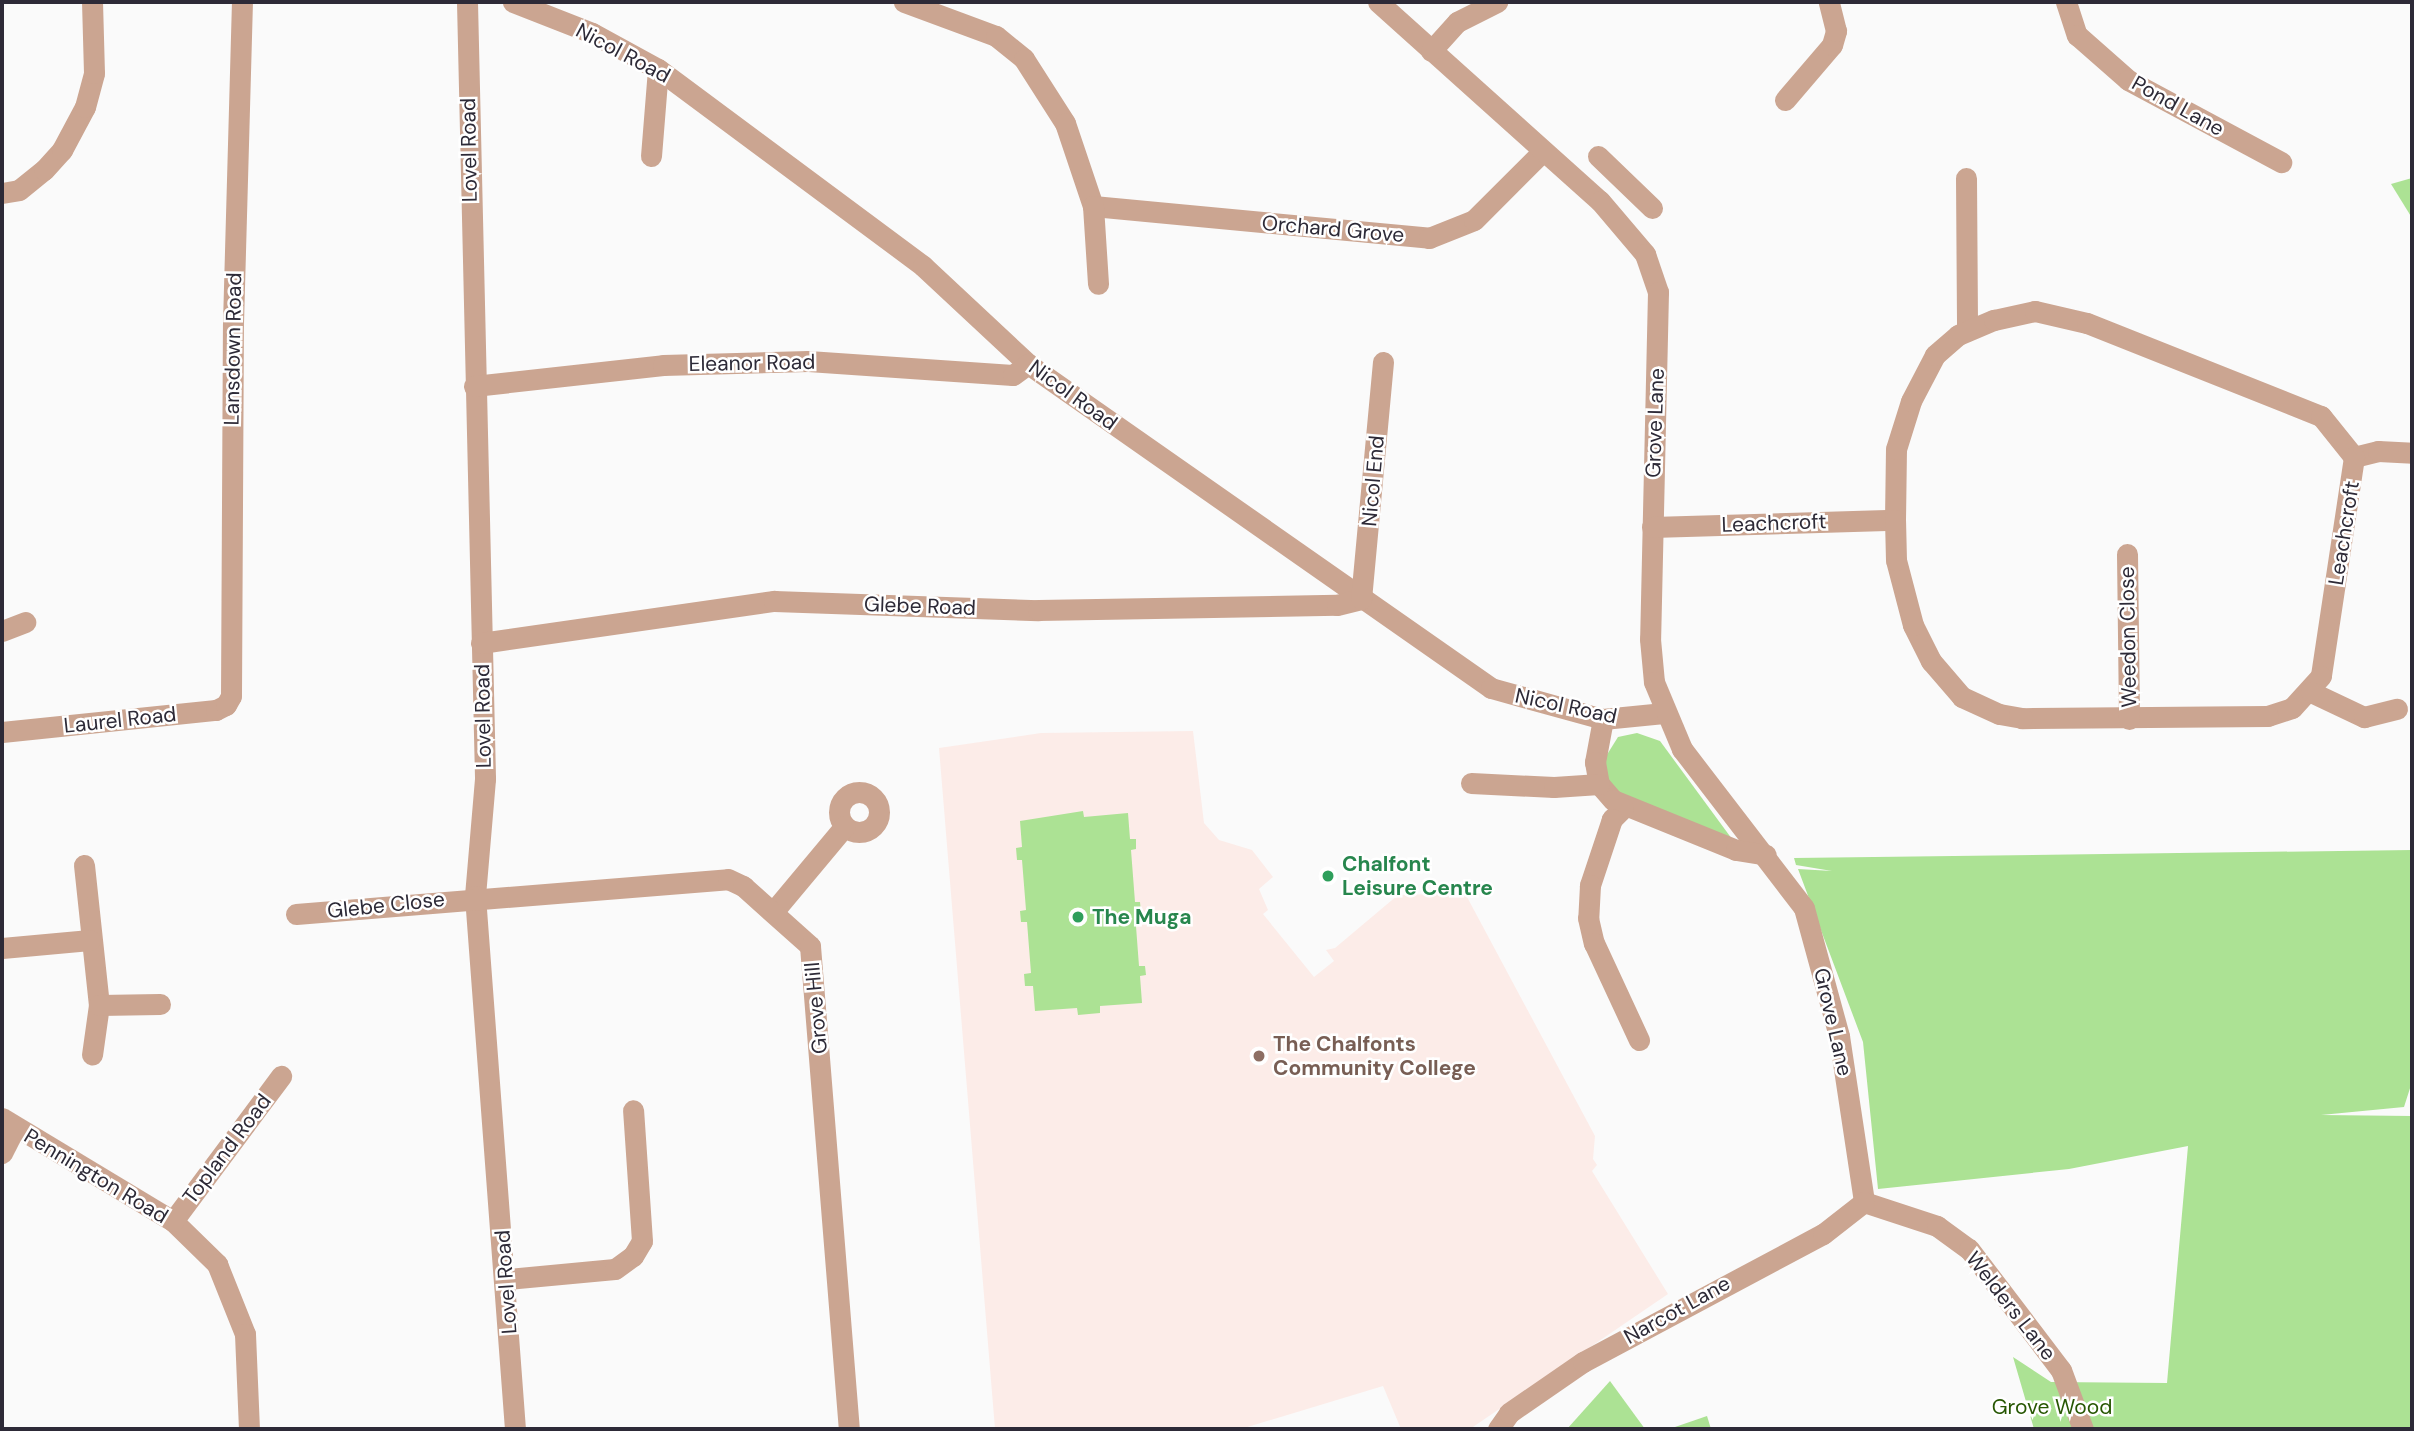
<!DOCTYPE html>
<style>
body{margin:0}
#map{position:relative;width:2414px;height:1431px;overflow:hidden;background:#fafafa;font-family:"DM Sans",sans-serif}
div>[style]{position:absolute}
.education>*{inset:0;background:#fcece8}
.green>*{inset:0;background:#ace294}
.minor>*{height:21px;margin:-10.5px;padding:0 10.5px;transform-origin:10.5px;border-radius:10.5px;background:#cba591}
.minor>.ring{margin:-10.5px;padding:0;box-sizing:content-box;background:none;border:21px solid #cba591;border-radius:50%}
.dots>*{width:19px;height:19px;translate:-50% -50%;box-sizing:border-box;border:4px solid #fff;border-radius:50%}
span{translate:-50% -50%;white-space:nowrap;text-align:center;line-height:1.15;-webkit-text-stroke:5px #fff;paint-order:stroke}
.street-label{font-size:21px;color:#2d2a37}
.leisure-label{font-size:21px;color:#27864d;font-weight:700}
.left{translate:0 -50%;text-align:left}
.education-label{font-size:21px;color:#785e54;font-weight:700}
.park-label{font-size:21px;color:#275703}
.frame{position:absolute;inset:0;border:4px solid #2d2a37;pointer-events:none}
</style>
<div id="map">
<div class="education">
<i style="clip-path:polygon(1193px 731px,1204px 823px,1219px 840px,1252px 850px,1273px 877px,1259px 889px,1268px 910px,1263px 914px,1314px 977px,1334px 961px,1326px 950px,1335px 948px,1398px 895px,1438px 894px,1459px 882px,1595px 1136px,1593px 1159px,1597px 1165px,1592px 1171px,1668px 1294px,1470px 1429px,1401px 1429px,1383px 1386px,1241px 1429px,995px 1429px,939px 748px,1041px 733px)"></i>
</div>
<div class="green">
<i style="clip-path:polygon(2412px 178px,2412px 218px,2391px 184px)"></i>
<i style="clip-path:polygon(1637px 733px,1660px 741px,1732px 839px,1614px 792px,1607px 784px,1603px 761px,1618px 737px)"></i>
<i style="clip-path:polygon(1083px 811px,1084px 817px,1128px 813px,1130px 839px,1136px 839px,1136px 849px,1131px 850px,1135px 902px,1140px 902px,1141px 913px,1135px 913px,1139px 966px,1145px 966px,1146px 975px,1140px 976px,1142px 1003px,1100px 1006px,1100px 1013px,1078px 1015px,1077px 1008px,1035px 1011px,1033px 986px,1025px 986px,1024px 974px,1031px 973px,1027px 922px,1021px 922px,1020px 911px,1026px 910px,1022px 860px,1017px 860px,1016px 848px,1022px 847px,1020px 821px)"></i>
<i style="clip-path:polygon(2412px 850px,2412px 1082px,2404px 1107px,2321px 1115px,2412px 1116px,2412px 1429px,2034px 1429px,2013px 1357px,2051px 1382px,2167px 1383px,2188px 1146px,2069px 1169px,1878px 1189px,1863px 1042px,1798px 869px,1832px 871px,1796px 865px,1794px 858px)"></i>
<i style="clip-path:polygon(1610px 1381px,1645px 1429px,1567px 1429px)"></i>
<i style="clip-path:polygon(1707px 1416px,1711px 1429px,1676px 1429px,1675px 1427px)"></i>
</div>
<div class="minor">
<i style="left:467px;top:2px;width:777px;rotate:88.67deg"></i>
<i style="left:485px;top:779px;width:117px;rotate:94.9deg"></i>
<i style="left:475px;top:896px;width:534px;rotate:85.71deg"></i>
<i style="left:513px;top:2px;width:85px;rotate:21.4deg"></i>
<i style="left:592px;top:33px;width:75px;rotate:28.6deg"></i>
<i style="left:658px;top:69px;width:330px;rotate:36.6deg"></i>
<i style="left:923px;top:266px;width:144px;rotate:43deg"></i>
<i style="left:1028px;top:364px;width:565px;rotate:34.98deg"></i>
<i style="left:1491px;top:688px;width:116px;rotate:15.5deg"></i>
<i style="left:1603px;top:719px;width:61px;rotate:-5.6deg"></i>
<i style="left:904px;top:2px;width:98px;rotate:20.3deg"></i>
<i style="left:996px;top:36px;width:36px;rotate:39deg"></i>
<i style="left:1024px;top:59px;width:76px;rotate:57.4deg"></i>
<i style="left:1065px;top:123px;width:88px;rotate:71.4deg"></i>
<i style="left:1093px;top:206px;width:338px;rotate:5.4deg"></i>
<i style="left:1429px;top:238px;width:48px;rotate:-21.8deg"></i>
<i style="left:1474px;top:220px;width:96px;rotate:-45deg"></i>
<i style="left:1378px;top:2px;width:298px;rotate:41.9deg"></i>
<i style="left:1600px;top:201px;width:70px;rotate:49.7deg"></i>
<i style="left:1645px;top:254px;width:40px;rotate:71.1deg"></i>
<i style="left:1658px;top:292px;width:347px;rotate:91.3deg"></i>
<i style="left:1650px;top:639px;width:43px;rotate:84.7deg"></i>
<i style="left:1654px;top:682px;width:73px;rotate:67.3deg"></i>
<i style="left:1682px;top:749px;width:200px;rotate:52.5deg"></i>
<i style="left:1804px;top:908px;width:133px;rotate:74.7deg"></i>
<i style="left:1839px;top:1036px;width:168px;rotate:81.4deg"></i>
<i style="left:2066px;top:2px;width:35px;rotate:72deg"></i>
<i style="left:2077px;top:35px;width:68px;rotate:41.4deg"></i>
<i style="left:2128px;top:80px;width:174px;rotate:28.2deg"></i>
<i style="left:1431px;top:51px;width:39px;rotate:-48deg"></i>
<i style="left:1457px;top:22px;width:45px;rotate:-26.6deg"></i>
<i style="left:1785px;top:100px;width:72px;rotate:-49.5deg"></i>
<i style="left:1832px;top:45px;width:15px;rotate:-74deg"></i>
<i style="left:1836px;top:31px;width:30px;rotate:-104deg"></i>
<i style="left:651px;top:156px;width:87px;rotate:-85.4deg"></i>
<i style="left:1598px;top:156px;width:75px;rotate:43.9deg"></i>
<i style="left:1966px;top:178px;width:153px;rotate:89.6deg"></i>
<i style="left:2px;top:193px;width:17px;rotate:-10deg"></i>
<i style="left:19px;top:190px;width:32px;rotate:-39deg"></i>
<i style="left:44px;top:170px;width:27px;rotate:-48deg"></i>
<i style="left:62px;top:150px;width:49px;rotate:-61.9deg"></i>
<i style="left:85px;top:107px;width:35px;rotate:-75deg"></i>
<i style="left:94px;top:73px;width:71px;rotate:-91.6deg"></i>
<i style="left:1093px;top:206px;width:78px;rotate:86.3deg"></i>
<i style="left:474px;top:386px;width:190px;rotate:-6.3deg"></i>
<i style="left:663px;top:365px;width:145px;rotate:-1.6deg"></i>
<i style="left:808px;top:361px;width:205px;rotate:3.9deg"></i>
<i style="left:1013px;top:375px;width:19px;rotate:-36deg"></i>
<i style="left:2354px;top:457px;width:25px;rotate:-14deg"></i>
<i style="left:2378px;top:451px;width:34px;rotate:3deg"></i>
<i style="left:1652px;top:527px;width:243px;rotate:-1.7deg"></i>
<i style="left:1895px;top:520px;width:71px;rotate:-89.2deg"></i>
<i style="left:1896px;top:449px;width:50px;rotate:-72.6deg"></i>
<i style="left:1911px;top:401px;width:52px;rotate:-62.4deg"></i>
<i style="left:1935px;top:355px;width:30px;rotate:-41deg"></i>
<i style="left:1958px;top:335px;width:39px;rotate:-23deg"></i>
<i style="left:1994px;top:320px;width:42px;rotate:-12.4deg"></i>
<i style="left:2035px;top:311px;width:53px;rotate:13deg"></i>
<i style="left:2087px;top:323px;width:252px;rotate:21.7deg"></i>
<i style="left:2321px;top:416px;width:53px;rotate:51.2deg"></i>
<i style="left:2354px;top:457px;width:221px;rotate:98.6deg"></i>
<i style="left:2321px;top:676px;width:43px;rotate:132.2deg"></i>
<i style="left:2292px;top:708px;width:25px;rotate:162deg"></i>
<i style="left:2268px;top:716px;width:246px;rotate:179.5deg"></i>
<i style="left:2022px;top:718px;width:23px;rotate:-170deg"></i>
<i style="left:1999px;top:714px;width:41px;rotate:-155.3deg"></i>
<i style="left:1962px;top:697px;width:48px;rotate:-130.7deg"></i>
<i style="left:1931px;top:661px;width:40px;rotate:-116.6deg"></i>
<i style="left:1913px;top:625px;width:67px;rotate:-104.7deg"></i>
<i style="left:1896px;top:560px;width:40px;rotate:-91.4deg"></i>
<i style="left:2127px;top:554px;width:165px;rotate:89.3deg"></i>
<i style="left:2px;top:631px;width:25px;rotate:-21deg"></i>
<i style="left:481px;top:643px;width:296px;rotate:-8.2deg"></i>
<i style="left:774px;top:601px;width:264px;rotate:2deg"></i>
<i style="left:1038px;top:610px;width:299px;rotate:-1deg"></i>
<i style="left:1337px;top:605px;width:25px;rotate:-14deg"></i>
<i style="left:1361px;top:599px;width:238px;rotate:-84.7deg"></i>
<i style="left:2311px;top:692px;width:59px;rotate:25.3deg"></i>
<i style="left:2364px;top:717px;width:34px;rotate:-14deg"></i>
<i style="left:1603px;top:719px;width:44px;rotate:100.5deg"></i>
<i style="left:1595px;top:762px;width:22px;rotate:80deg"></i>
<i style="left:1599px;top:784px;width:21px;rotate:49deg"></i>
<i style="left:1613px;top:800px;width:133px;rotate:22.1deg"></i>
<i style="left:1736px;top:850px;width:30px;rotate:9deg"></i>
<i style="left:2px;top:732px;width:215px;rotate:-5.9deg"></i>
<i style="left:216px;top:710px;width:11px;rotate:-27deg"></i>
<i style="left:226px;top:705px;width:10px;rotate:-61deg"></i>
<i style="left:231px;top:696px;width:373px;rotate:-89.7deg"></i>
<i style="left:233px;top:323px;width:321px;rotate:-88.4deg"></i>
<i style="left:1471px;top:783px;width:83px;rotate:2.8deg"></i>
<i style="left:1554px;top:787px;width:45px;rotate:-3.8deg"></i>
<i class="ring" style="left:839px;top:792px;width:19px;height:19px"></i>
<i style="left:1623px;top:808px;width:16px;rotate:135deg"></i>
<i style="left:1612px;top:819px;width:70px;rotate:108.4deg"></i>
<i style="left:1590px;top:885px;width:33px;rotate:93deg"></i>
<i style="left:1588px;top:918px;width:26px;rotate:77deg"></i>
<i style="left:1594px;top:943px;width:107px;rotate:65.1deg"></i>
<i style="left:84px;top:865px;width:141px;rotate:83.9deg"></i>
<i style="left:99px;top:1005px;width:50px;rotate:98deg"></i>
<i style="left:773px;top:912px;width:112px;rotate:-50.1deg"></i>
<i style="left:296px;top:914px;width:433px;rotate:-4.6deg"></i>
<i style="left:728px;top:879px;width:17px;rotate:25deg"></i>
<i style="left:743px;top:886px;width:90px;rotate:41.8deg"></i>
<i style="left:810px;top:946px;width:485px;rotate:85.4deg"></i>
<i style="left:2px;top:948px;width:88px;rotate:-5.2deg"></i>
<i style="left:99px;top:1005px;width:61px;rotate:-0.9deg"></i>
<i style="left:2px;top:1118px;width:200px;rotate:31.1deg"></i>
<i style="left:173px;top:1221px;width:62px;rotate:44.3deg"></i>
<i style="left:217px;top:1264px;width:75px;rotate:68.2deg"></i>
<i style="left:245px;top:1334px;width:95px;rotate:87.6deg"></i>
<i style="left:2px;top:1153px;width:28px;rotate:-63deg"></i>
<i style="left:1864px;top:1202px;width:77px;rotate:18.2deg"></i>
<i style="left:1937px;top:1226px;width:39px;rotate:36deg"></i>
<i style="left:1969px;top:1249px;width:152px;rotate:52.8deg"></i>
<i style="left:2061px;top:1370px;width:63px;rotate:69.6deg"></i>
<i style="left:173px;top:1221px;width:181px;rotate:-53.3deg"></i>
<i style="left:507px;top:1279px;width:108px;rotate:-5.3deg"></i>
<i style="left:615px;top:1269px;width:22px;rotate:-36deg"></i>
<i style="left:633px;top:1256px;width:17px;rotate:-59deg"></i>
<i style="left:642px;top:1241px;width:131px;rotate:-93.9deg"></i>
<i style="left:1498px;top:1429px;width:19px;rotate:-55deg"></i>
<i style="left:1509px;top:1413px;width:90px;rotate:-34.6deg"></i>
<i style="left:1583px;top:1362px;width:272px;rotate:-28.1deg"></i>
<i style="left:1823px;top:1234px;width:52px;rotate:-38deg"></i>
</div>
<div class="dots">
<i style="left:1328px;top:876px;background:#2e9e5b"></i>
<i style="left:1078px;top:917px;background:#2e9e5b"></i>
<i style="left:1259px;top:1056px;background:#8d6e63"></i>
</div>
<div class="street-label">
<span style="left:623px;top:53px;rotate:28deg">Nicol Road</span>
<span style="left:2178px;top:106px;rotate:29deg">Pond Lane</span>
<span style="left:469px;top:150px;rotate:-91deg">Lovel Road</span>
<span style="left:1333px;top:229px;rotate:5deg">Orchard Grove</span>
<span style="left:233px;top:349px;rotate:-89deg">Lansdown Road</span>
<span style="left:752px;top:363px;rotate:-1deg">Eleanor Road</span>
<span style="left:1073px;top:395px;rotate:36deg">Nicol Road</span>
<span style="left:1655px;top:423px;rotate:-88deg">Grove Lane</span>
<span style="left:1373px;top:481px;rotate:-85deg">Nicol End</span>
<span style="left:1774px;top:523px;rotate:-2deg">Leachcroft</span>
<span style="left:2344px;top:533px;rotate:-81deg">Leachcroft</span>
<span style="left:920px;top:606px;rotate:2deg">Glebe Road</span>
<span style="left:2128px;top:637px;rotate:-91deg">Weedon Close</span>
<span style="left:1566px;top:706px;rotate:12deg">Nicol Road</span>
<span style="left:483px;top:716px;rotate:-91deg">Lovel Road</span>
<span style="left:120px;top:720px;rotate:-6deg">Laurel Road</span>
<span style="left:386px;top:905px;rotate:-6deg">Glebe Close</span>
<span style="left:816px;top:1008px;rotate:-95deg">Grove Hill</span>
<span style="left:1833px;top:1022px;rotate:77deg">Grove Lane</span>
<span style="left:227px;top:1149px;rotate:-53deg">Topland Road</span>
<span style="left:96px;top:1176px;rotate:31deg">Pennington Road</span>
<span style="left:506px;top:1282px;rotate:-94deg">Lovel Road</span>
<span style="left:2011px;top:1306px;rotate:52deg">Welders Lane</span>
<span style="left:1677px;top:1310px;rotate:-29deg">Narcot Lane</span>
</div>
<div class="leisure-label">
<span class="left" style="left:1342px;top:876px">Chalfont<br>Leisure Centre</span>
<span class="left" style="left:1092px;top:917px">The Muga</span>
</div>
<div class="education-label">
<span class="left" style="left:1273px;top:1056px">The Chalfonts<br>Community College</span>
</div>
<div class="park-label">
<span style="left:2052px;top:1407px">Grove Wood</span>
</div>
<div class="frame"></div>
</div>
